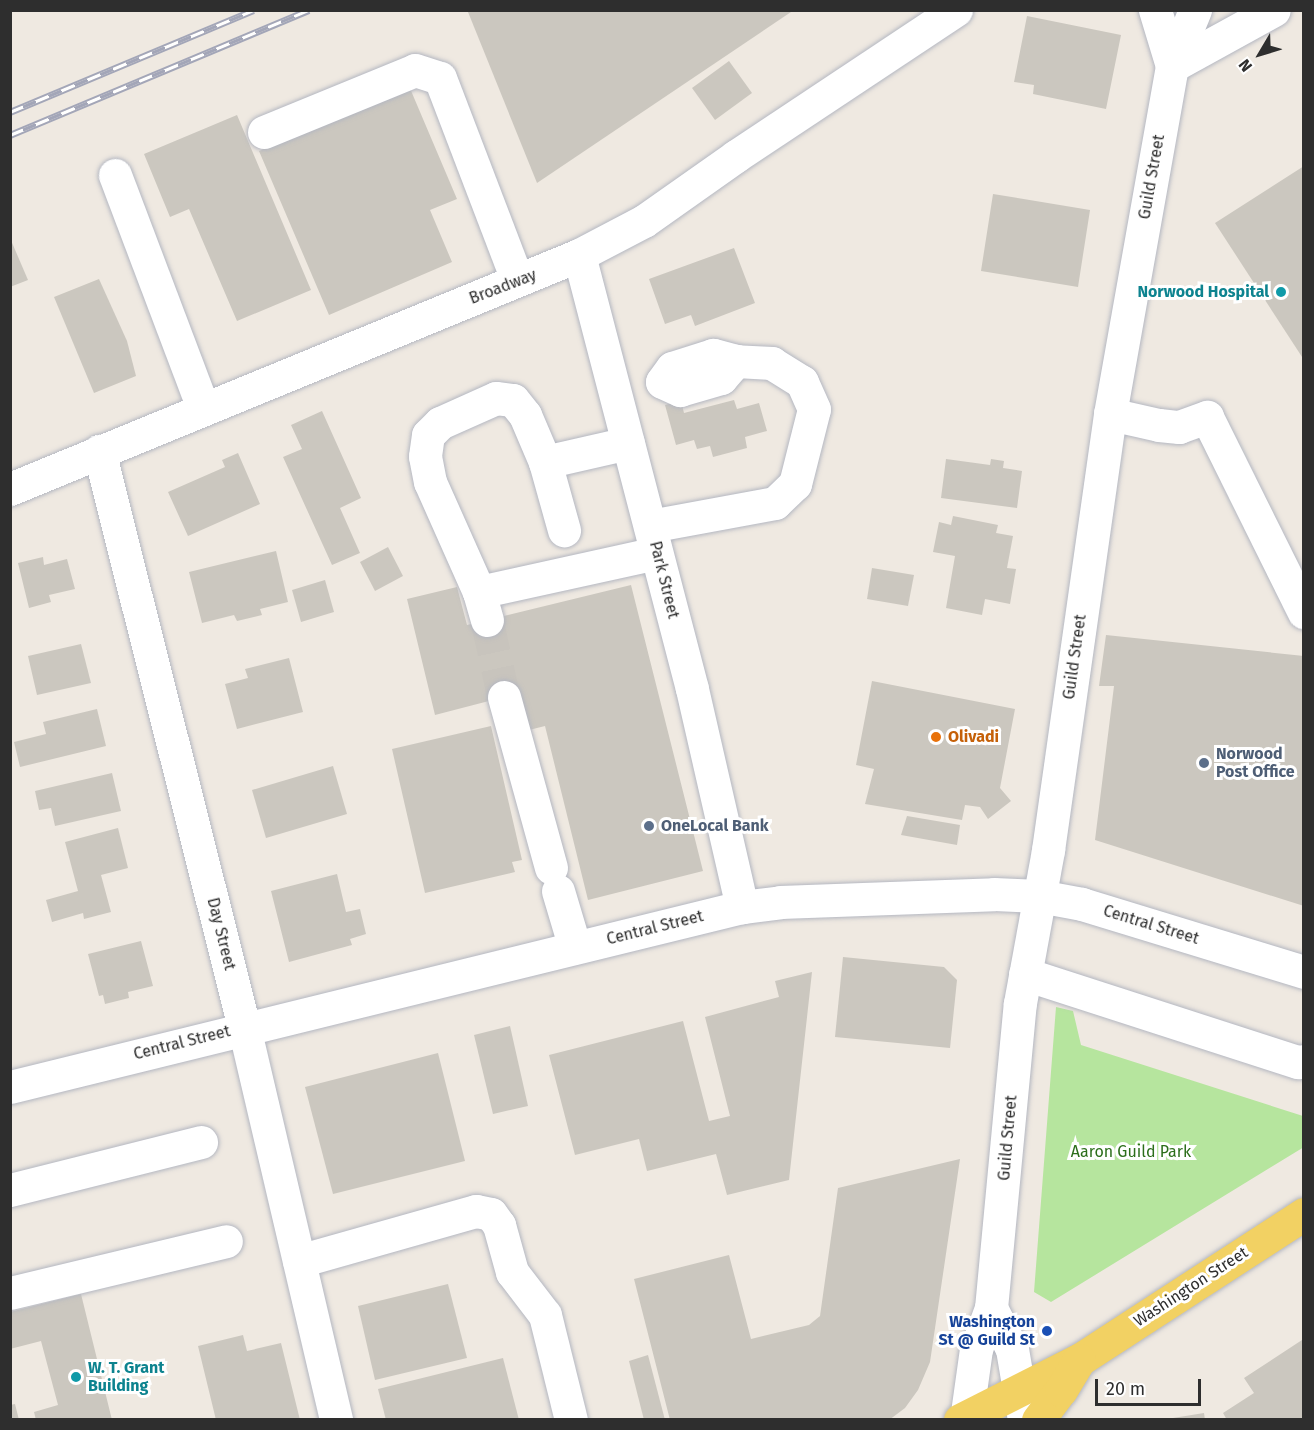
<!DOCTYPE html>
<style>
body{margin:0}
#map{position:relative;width:1314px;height:1430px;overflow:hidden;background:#efe9e1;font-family:"Fira Sans",sans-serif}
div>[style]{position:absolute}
.green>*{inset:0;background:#b6e59e}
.building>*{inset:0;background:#cbc7bf}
.minor-tunnel>*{height:33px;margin-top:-16.5px;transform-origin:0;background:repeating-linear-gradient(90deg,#c8c4bd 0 33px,transparent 0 49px)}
.roads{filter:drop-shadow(0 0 2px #b4b7c1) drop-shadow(0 0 2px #b4b7c1)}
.minor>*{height:33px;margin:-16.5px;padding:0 16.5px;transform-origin:16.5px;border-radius:16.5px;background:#fff}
.major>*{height:33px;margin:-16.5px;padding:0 16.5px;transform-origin:16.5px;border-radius:16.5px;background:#f2d163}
.rail>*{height:7px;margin-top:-3.5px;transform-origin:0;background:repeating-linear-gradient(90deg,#fff 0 14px,#a3a6b8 0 28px);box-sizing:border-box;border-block:2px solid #a3a6b8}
.dots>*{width:16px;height:16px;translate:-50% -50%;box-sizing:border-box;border:3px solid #fff;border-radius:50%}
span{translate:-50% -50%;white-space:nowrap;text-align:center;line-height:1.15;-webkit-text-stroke:6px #fff;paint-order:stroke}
.street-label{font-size:16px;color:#2e2e2e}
.culture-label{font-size:16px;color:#0d838f;font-weight:700}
.right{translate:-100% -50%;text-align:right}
.left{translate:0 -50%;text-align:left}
.food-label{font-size:16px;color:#c56008;font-weight:700}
.service-label{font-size:16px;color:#4e5e75;font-weight:700}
.park-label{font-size:16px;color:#2c6e1b}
.transit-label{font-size:16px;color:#164399;font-weight:700}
.frame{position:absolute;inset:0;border:12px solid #2e2e2e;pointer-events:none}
.north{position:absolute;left:1230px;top:24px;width:60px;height:60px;-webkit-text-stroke:4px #fff;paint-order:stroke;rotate:232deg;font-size:16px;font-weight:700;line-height:24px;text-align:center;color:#2e2e2e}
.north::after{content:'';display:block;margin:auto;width:21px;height:27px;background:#2e2e2e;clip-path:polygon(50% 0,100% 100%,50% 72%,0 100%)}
.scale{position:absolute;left:1095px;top:1379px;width:106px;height:27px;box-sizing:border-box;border:3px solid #2e2e2e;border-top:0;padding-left:8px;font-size:18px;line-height:21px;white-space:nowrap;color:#2e2e2e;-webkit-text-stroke:4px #fff;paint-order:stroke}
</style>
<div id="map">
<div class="green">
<i style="clip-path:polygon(1056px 1007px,1073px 1011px,1081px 1045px,1303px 1116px,1304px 1147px,1051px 1302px,1034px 1292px)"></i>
</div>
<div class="building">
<i style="clip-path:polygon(472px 10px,794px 10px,537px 183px,468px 12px)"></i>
<i style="clip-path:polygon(1027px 16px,1121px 35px,1106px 109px,1033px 94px,1034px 85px,1014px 82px)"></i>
<i style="clip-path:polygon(729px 61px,752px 93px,715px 120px,692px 88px)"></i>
<i style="clip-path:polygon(409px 86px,457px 199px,430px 210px,452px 262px,329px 315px,259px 151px)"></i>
<i style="clip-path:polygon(237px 115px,311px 290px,237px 321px,189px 209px,170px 217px,144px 154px)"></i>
<i style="clip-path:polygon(1304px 166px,1304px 360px,1215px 223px)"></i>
<i style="clip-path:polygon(993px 194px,1090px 210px,1078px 287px,981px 271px)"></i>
<i style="clip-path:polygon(10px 238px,28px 280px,10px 287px)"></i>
<i style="clip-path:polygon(734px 248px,755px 303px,695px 326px,691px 315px,665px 324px,649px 279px)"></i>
<i style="clip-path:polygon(99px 279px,127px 341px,136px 376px,94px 393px,54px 297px)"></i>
<i style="clip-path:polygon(734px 400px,737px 409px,759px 403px,767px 431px,745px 437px,747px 448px,713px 457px,710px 446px,697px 449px,694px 440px,676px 445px,665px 405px,681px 401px,684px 413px)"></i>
<i style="clip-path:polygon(322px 411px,361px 498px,340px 508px,360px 553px,332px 565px,283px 457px,302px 449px,291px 425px)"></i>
<i style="clip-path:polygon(238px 453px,260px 504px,188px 536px,168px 492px,225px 467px,222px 460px)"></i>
<i style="clip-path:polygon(946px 459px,990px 465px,991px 459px,1004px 461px,1003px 468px,1022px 471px,1017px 508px,941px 498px)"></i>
<i style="clip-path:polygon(953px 516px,998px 525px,996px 533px,1013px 536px,1007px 568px,1016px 569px,1010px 604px,985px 599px,982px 615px,946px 608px,955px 556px,933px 552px,939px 522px,951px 525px)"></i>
<i style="clip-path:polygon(388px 547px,403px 576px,375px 591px,360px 562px)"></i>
<i style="clip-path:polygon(276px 551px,288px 602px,260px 609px,262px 615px,237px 621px,234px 615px,202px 623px,189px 572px)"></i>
<i style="clip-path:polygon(43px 557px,44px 565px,67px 559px,75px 589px,49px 595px,51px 602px,29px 608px,18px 563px)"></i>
<i style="clip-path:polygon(872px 568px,914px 575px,908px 606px,867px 599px)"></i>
<i style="clip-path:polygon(325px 580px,334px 612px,301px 622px,292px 590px)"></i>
<i style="clip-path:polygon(631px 585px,703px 871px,588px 900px,545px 726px,525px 731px,516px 694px,435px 715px,407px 599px,457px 587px,467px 625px)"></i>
<i style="clip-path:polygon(1106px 635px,1304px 656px,1304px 906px,1095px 840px,1114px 686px,1099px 686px)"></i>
<i style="clip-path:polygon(81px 644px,91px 683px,37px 695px,28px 656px)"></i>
<i style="clip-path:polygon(289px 658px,303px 712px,237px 729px,225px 684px,248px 678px,245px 669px)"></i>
<i style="clip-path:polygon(872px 681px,1015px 709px,1000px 788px,1011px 801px,988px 819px,980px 807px,965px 805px,962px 820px,865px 804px,874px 769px,856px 765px)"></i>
<i style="clip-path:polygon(97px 709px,106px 746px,20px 767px,14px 742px,46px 734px,43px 722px)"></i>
<i style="clip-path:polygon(491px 726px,522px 860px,512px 862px,515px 872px,425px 893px,392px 749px)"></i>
<i style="clip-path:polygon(333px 766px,347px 814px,266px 838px,252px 790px)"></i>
<i style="clip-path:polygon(112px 773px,121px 811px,55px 826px,51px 808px,39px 810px,35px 791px)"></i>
<i style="clip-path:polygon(907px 816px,960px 825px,957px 845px,901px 835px)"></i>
<i style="clip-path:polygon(118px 828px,128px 868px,101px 875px,111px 912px,84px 919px,83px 913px,52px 922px,46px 900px,78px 891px,65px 842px)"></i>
<i style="clip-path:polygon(337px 874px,346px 912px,360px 909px,366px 934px,350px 939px,352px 945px,289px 962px,271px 891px)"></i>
<i style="clip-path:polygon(141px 941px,153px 986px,128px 992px,129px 998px,105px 1004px,103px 995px,99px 996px,88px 954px)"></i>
<i style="clip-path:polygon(843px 957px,944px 967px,957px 980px,950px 1048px,835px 1037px)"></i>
<i style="clip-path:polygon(812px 972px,789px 1180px,727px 1195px,716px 1154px,647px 1171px,639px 1139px,575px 1155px,549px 1055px,683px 1021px,709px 1121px,730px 1116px,705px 1017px,779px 997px,775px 981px)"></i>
<i style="clip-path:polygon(510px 1026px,528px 1106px,493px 1114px,474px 1035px)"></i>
<i style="clip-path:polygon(438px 1053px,465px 1161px,333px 1194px,305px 1087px)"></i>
<i style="clip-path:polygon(960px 1159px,930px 1362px,918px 1390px,905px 1408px,889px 1420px,670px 1420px,634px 1279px,729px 1255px,751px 1339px,809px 1325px,820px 1316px,838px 1188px)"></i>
<i style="clip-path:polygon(448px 1284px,467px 1358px,375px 1380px,358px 1306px)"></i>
<i style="clip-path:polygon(81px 1294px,112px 1420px,36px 1420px,34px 1412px,58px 1405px,41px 1341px,10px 1349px,10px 1312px)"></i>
<i style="clip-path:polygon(243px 1335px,247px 1351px,281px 1343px,300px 1420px,216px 1420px,198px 1346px)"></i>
<i style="clip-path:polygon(1302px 1340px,1304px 1420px,1227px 1420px,1223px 1413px,1254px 1393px,1244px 1378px)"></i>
<i style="clip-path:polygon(648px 1355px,665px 1420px,644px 1420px,629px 1361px)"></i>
<i style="clip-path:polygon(503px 1358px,519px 1420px,386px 1420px,378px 1389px)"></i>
<i style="clip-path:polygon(15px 1404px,19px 1420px,10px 1420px,10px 1405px)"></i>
<i style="clip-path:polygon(1204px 1413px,1205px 1420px,1173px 1420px,1173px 1418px)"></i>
</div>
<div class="minor-tunnel">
<i style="left:487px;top:620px;width:79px;rotate:77.6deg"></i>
</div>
<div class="roads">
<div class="minor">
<i style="left:1172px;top:66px;width:116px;rotate:-28.8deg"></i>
<i style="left:1172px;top:66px;width:61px;rotate:-67.7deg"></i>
<i style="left:264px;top:132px;width:163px;rotate:-22.3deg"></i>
<i style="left:415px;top:70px;width:26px;rotate:18deg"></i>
<i style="left:440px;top:78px;width:216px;rotate:69.1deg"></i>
<i style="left:115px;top:175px;width:249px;rotate:69.3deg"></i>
<i style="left:579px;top:255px;width:448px;rotate:75.4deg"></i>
<i style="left:692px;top:689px;width:224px;rotate:77.1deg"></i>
<i style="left:1110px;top:414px;width:50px;rotate:12.7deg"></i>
<i style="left:1159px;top:425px;width:20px;rotate:6deg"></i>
<i style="left:1179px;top:427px;width:30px;rotate:-20deg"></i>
<i style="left:1207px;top:417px;width:218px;rotate:63.6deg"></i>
<i style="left:99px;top:451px;width:594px;rotate:75.87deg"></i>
<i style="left:244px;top:1027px;width:404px;rotate:76.8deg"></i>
<i style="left:545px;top:462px;width:71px;rotate:74.4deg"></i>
<i style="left:10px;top:489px;width:615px;rotate:-22.35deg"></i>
<i style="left:579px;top:255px;width:73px;rotate:-27.6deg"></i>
<i style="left:644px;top:221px;width:113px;rotate:-35.2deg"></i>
<i style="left:736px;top:156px;width:264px;rotate:-33.6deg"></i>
<i style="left:650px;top:526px;width:127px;rotate:-10.4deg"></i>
<i style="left:775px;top:503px;width:28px;rotate:-44deg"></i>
<i style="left:795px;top:484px;width:77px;rotate:-75.8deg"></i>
<i style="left:814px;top:409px;width:30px;rotate:-114deg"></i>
<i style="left:802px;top:382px;width:36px;rotate:-148deg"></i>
<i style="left:772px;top:363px;width:36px;rotate:-177deg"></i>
<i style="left:736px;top:361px;width:24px;rotate:-165deg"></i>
<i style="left:713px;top:355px;width:43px;rotate:162.4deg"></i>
<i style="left:672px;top:368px;width:17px;rotate:126deg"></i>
<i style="left:662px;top:382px;width:20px;rotate:24deg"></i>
<i style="left:680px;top:390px;width:43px;rotate:-16.3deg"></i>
<i style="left:721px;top:378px;width:23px;rotate:-49deg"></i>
<i style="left:479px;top:592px;width:181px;rotate:-12.4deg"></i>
<i style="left:487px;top:620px;width:29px;rotate:-106deg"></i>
<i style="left:479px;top:592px;width:120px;rotate:-114deg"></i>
<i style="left:430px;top:482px;width:26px;rotate:-101deg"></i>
<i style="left:425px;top:456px;width:21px;rotate:-82deg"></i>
<i style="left:428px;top:435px;width:17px;rotate:-45deg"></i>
<i style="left:440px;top:423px;width:61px;rotate:-24.1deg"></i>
<i style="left:496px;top:398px;width:17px;rotate:7deg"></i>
<i style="left:513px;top:400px;width:19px;rotate:51deg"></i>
<i style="left:525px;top:415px;width:51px;rotate:66.9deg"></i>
<i style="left:545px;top:462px;width:85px;rotate:-12.9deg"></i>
<i style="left:504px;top:697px;width:177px;rotate:74.6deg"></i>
<i style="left:558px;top:891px;width:59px;rotate:73.4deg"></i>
<i style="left:1025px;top:974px;width:287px;rotate:17.9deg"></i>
<i style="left:1298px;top:1062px;width:6px;rotate:-9deg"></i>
<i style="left:10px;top:1087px;width:754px;rotate:-13.82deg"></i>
<i style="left:742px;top:907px;width:38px;rotate:-7deg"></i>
<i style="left:780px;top:902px;width:214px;rotate:-2.1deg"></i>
<i style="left:994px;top:894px;width:45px;rotate:2.5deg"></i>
<i style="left:1039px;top:896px;width:44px;rotate:10.5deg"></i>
<i style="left:1082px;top:904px;width:232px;rotate:17deg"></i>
<i style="left:10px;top:1190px;width:197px;rotate:-14.1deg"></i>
<i style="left:299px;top:1261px;width:184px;rotate:-15.8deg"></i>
<i style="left:476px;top:1211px;width:15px;rotate:11deg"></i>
<i style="left:491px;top:1214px;width:14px;rotate:54deg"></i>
<i style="left:499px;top:1225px;width:49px;rotate:74.5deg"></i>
<i style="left:512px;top:1272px;width:54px;rotate:52.5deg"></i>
<i style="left:545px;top:1315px;width:108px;rotate:76.1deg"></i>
<i style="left:10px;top:1293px;width:222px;rotate:-13.5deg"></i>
<i style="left:991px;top:1308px;width:46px;rotate:62.9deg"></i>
<i style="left:1012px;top:1349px;width:72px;rotate:80.4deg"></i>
<i style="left:966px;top:1420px;width:72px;rotate:-82deg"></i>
<i style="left:976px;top:1349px;width:44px;rotate:-69.9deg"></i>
<i style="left:991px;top:1308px;width:306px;rotate:-84.6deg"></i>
<i style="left:1020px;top:1003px;width:156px;rotate:-79.6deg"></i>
<i style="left:1048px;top:850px;width:440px;rotate:-81.9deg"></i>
<i style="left:1110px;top:414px;width:353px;rotate:-79.9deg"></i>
<i style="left:1172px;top:66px;width:59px;rotate:-106.9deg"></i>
</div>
<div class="major">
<i style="left:960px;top:1420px;width:133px;rotate:-26.8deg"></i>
<i style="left:1079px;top:1360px;width:268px;rotate:-33deg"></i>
<i style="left:1038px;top:1420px;width:38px;rotate:-53deg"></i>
<i style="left:1061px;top:1390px;width:35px;rotate:-59deg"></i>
</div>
</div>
<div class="rail">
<i style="left:10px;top:112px;width:264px;rotate:-22.7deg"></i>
<i style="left:10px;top:135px;width:324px;rotate:-22.7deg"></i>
</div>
<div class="dots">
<i style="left:1281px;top:292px;background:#0f9aa8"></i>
<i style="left:936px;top:737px;background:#e8710a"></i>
<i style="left:1204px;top:763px;background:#5c6f8a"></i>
<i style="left:649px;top:826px;background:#5c6f8a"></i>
<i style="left:1047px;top:1331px;background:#1a4fb4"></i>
<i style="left:76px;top:1377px;background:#0f9aa8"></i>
</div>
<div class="street-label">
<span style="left:1152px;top:177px;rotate:-80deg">Guild Street</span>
<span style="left:503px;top:287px;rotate:-21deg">Broadway</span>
<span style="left:664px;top:580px;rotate:76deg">Park Street</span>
<span style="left:1075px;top:657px;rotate:-82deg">Guild Street</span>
<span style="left:1151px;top:925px;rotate:17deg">Central Street</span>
<span style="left:655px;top:928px;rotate:-14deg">Central Street</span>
<span style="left:221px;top:934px;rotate:76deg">Day Street</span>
<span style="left:182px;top:1043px;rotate:-14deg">Central Street</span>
<span style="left:1008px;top:1138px;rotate:-85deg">Guild Street</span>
<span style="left:1191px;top:1287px;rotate:-33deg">Washington Street</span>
</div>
<div class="culture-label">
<span class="right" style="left:1269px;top:292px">Norwood Hospital</span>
<span class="left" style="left:88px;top:1377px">W. T. Grant<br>Building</span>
</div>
<div class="food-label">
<span class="left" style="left:948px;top:737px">Olivadi</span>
</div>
<div class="service-label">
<span class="left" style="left:1216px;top:763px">Norwood<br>Post Office</span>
<span class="left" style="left:661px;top:826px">OneLocal Bank</span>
</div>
<div class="park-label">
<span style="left:1131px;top:1152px">Aaron Guild Park</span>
</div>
<div class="transit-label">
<span class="right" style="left:1035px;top:1331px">Washington<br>St @ Guild St</span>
</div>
<div class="frame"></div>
<div class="north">N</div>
<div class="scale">20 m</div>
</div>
